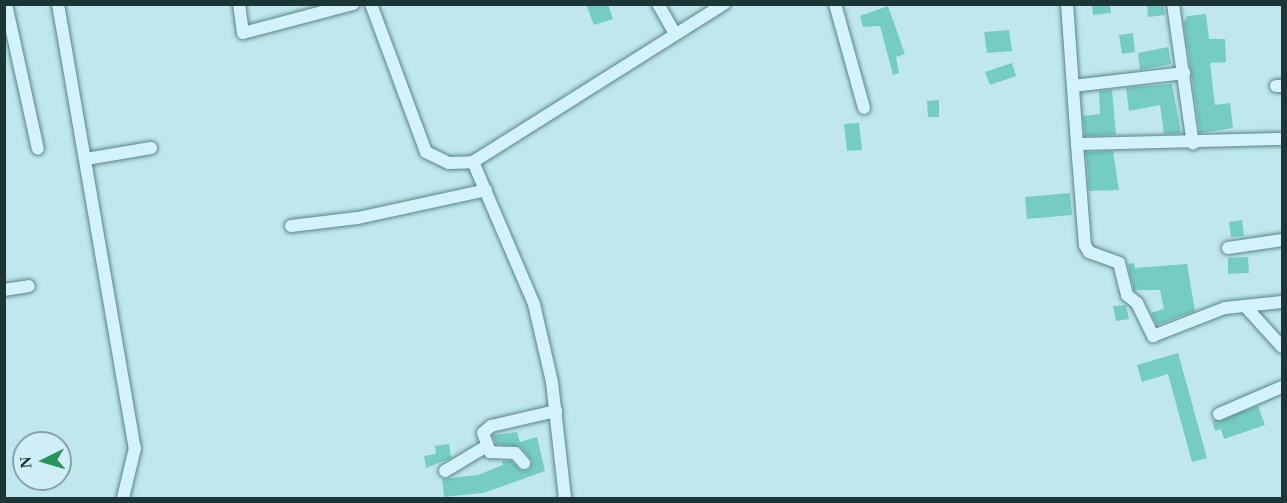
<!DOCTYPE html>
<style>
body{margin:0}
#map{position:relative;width:1287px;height:503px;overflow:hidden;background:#c0e6ee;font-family:"Times New Roman",serif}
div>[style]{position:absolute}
.building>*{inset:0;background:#75ccc2}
.roads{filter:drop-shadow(0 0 2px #588686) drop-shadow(0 0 2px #588686)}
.minor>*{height:12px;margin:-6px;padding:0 6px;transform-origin:6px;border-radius:6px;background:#d3f2f9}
span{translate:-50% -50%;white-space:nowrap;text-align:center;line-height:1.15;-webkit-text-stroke:5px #cfeef5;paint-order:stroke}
.frame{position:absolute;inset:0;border:6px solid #1c3635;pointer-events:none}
.north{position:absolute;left:12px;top:431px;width:60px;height:60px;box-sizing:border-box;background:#cfeef5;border:2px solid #87a4a8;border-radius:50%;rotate:265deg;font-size:16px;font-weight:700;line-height:24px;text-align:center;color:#1c3635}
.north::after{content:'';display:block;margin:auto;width:21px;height:27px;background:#28955a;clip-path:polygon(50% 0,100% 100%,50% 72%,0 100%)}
</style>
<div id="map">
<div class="building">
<i style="clip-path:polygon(586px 4px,608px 4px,613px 19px,594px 25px)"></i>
<i style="clip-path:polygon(1092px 4px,1110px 4px,1111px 13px,1093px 15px)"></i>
<i style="clip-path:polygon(1147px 4px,1163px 4px,1165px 15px,1148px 17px)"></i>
<i style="clip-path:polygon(888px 6px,905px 54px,896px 57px,899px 73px,893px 75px,880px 26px,863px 27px,860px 16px)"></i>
<i style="clip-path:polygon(1206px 14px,1209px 39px,1225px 39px,1226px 62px,1210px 63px,1215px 105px,1230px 103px,1233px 128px,1200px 133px,1184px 23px,1187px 16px)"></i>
<i style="clip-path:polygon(1009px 30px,1012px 51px,987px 53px,984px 32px)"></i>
<i style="clip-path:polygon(1133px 33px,1135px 52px,1122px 54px,1119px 35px)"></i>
<i style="clip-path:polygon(1168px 47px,1171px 64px,1140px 70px,1138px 53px)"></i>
<i style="clip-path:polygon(1012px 63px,1016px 76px,990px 85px,985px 72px)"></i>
<i style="clip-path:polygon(1172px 84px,1181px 133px,1164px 134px,1160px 105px,1129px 111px,1126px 88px)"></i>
<i style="clip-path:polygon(1112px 90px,1116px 135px,1085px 136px,1083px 116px,1100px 114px,1099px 91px)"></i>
<i style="clip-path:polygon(939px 100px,939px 117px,928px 117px,927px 101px)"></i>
<i style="clip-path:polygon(859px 123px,862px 150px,847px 151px,844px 124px)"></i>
<i style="clip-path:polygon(1113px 151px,1119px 190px,1089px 191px,1086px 152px)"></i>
<i style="clip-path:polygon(1070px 193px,1072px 215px,1027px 219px,1025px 197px)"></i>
<i style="clip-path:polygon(1242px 220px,1244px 236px,1231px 237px,1229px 222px)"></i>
<i style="clip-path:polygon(1248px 257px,1249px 273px,1228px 274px,1228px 258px)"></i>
<i style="clip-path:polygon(1134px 263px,1135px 268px,1187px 264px,1195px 311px,1157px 325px,1151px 313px,1164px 309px,1160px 290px,1134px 290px,1128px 264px)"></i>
<i style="clip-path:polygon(1126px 305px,1129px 319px,1116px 321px,1113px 306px)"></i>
<i style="clip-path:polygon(1178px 353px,1207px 458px,1192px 462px,1168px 374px,1142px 382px,1137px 365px)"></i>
<i style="clip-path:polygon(1258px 406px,1265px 425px,1224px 439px,1221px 429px,1215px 431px,1212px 421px)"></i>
<i style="clip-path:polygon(517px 432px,520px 442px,537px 437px,545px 471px,483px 493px,444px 497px,442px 479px,478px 475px,503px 465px,502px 461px,511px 461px,522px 471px,530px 469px,532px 461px,521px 447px,496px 444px,493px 435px)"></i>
<i style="clip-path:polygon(449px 444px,451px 458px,426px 468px,424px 456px,436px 454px,435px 446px)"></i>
</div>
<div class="roads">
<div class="minor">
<i style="left:6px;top:4px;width:148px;rotate:77.6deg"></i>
<i style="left:58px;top:4px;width:451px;rotate:80.2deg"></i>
<i style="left:135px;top:448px;width:51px;rotate:103.5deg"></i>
<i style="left:239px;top:4px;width:29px;rotate:82deg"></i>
<i style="left:243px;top:33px;width:114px;rotate:-14.8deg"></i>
<i style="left:371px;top:4px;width:158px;rotate:69.6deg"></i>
<i style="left:426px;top:152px;width:25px;rotate:26deg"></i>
<i style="left:449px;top:163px;width:24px;rotate:-2deg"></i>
<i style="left:658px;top:4px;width:34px;rotate:60deg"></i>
<i style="left:835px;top:4px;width:108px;rotate:74.4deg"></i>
<i style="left:1067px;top:4px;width:140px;rotate:85.9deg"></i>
<i style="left:1077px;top:144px;width:205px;rotate:-1.4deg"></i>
<i style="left:1173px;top:4px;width:141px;rotate:81.9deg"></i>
<i style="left:1073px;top:86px;width:112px;rotate:-6.7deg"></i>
<i style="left:1276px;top:86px;width:6px"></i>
<i style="left:1077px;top:144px;width:101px;rotate:85.5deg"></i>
<i style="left:1085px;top:245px;width:8px;rotate:60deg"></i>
<i style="left:1089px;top:252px;width:32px;rotate:20deg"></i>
<i style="left:1119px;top:263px;width:33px;rotate:76deg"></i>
<i style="left:1127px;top:295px;width:13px;rotate:39deg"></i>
<i style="left:1137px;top:303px;width:37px;rotate:64deg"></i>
<i style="left:1153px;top:336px;width:77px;rotate:-21.3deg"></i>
<i style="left:1225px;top:308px;width:57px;rotate:-6deg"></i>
<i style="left:86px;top:159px;width:66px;rotate:-9.6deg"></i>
<i style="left:291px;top:226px;width:67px;rotate:-6.8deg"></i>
<i style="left:358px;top:218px;width:131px;rotate:-12.3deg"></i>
<i style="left:1228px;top:248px;width:55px;rotate:-8.4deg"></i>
<i style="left:4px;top:290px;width:25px;rotate:-9deg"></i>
<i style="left:1245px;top:306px;width:55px;rotate:47.9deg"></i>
<i style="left:1219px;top:414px;width:69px;rotate:-23.2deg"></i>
<i style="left:524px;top:463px;width:13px;rotate:-132deg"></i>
<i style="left:515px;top:453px;width:25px;rotate:-178deg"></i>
<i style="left:490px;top:452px;width:20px;rotate:-110deg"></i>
<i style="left:483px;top:433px;width:11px;rotate:-41deg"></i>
<i style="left:491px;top:426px;width:67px;rotate:-13deg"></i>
<i style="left:445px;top:471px;width:47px;rotate:-31deg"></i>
<i style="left:565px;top:498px;width:117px;rotate:-96.4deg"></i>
<i style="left:552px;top:382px;width:80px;rotate:-103deg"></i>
<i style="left:534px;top:304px;width:155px;rotate:-113.2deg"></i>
<i style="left:473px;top:162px;width:297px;rotate:-32.2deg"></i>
</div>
</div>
<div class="frame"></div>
<div class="north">N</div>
</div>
